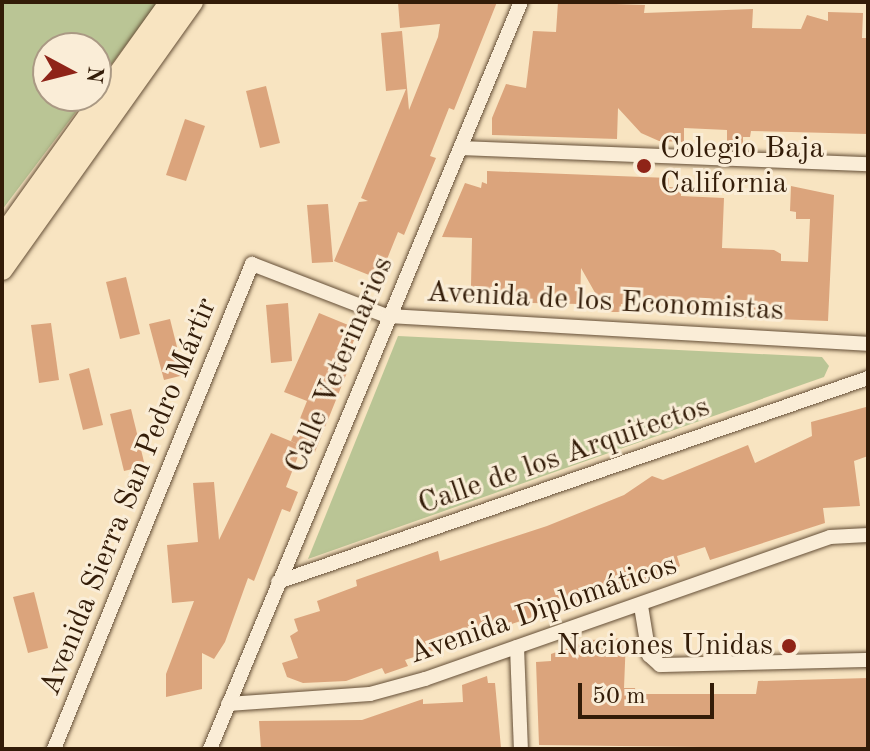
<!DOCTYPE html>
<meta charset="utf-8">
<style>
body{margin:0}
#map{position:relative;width:870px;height:751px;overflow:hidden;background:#f8e4c1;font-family:"Old Standard TT",serif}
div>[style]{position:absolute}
.green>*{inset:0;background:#bac595}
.building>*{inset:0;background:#dba47c}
.roads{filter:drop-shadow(0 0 2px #644e36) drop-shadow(0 0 2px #644e36)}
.street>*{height:14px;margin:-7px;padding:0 7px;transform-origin:7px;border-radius:7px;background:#faedd7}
.primary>*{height:22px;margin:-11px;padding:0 11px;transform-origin:11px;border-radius:11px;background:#f8e4c1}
.dots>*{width:22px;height:22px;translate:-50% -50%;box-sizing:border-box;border:4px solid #faedd7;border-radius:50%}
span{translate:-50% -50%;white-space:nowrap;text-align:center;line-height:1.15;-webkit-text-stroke:6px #faedd7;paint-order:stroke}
.poi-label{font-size:30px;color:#331c08}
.left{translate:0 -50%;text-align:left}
.right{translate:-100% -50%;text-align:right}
.street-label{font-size:30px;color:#331c08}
.frame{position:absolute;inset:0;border:4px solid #331c08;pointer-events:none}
.north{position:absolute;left:32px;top:32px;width:80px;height:80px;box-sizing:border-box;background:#faedd7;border:2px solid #aa9984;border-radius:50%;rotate:97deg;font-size:22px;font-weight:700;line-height:32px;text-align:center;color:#331c08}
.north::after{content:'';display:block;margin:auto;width:28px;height:36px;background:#8f2418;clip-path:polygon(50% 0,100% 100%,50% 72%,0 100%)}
.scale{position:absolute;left:578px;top:683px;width:136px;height:36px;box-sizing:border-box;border:4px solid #331c08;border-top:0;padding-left:10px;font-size:24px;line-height:28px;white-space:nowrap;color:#331c08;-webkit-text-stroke:6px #faedd7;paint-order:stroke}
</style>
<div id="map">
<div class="green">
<i style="clip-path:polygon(2px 2px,158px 2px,96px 85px,96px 48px,48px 48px,48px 96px,88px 96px,2px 210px)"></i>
<i style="clip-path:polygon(398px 336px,822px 357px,829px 366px,824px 377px,308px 559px)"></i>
</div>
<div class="building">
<i style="clip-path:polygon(398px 2px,497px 2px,454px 110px,449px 108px,430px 156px,436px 158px,404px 235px,398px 232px,379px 279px,334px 261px,359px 202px,368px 201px,361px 198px,406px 89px,386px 91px,381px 33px,402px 31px,409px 110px,438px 37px,440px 24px,400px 28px)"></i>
<i style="clip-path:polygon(558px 2px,645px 5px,644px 13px,753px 9px,752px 28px,801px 29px,807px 15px,828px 21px,828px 12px,863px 13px,862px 38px,868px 38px,868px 134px,751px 131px,750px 137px,743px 137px,743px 145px,727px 144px,727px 130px,684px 128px,684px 142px,659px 141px,641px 133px,618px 108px,617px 139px,492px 135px,492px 118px,506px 84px,526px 88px,533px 31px,556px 32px)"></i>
<i style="clip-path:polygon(266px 86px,280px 143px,260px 148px,246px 91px)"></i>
<i style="clip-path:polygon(185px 119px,205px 126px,186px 181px,166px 175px)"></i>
<i style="clip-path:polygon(487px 171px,669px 178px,669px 187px,681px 188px,681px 196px,724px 198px,722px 248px,774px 250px,781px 254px,781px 261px,808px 262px,810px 219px,796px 219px,796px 212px,790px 211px,791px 186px,834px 195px,828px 321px,676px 315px,677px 307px,633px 304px,621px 304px,620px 312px,606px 312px,581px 268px,580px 304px,532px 303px,471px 286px,472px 238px,442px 237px,465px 183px,481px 188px,482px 182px,487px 184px)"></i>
<i style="clip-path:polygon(328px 204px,333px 262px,312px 263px,307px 205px)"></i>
<i style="clip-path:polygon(126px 277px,140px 334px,120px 339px,106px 282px)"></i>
<i style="clip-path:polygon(288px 303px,292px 361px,271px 363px,266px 305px)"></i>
<i style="clip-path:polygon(319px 313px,353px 327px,348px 338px,354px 340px,343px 368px,348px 370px,315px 452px,302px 446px,286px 487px,298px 492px,290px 512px,282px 509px,254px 581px,248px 578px,225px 642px,214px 659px,202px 653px,202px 689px,166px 697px,166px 674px,194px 601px,172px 603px,167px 545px,198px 542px,193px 483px,214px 482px,219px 540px,271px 433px,300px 445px,291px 441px,307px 401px,284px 392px)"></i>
<i style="clip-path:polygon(170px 319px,184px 375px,164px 380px,149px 324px)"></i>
<i style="clip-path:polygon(51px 323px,59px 380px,39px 383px,31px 325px)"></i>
<i style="clip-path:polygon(89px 368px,103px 425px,83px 430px,69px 374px)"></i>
<i style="clip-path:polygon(866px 407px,868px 456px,854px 461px,860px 506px,823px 508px,825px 523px,710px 560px,705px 547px,677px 556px,680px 566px,675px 569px,540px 620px,538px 615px,405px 660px,408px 666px,385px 674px,382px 668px,346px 681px,303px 683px,287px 677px,282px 663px,298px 658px,290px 636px,298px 631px,294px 619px,320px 611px,317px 601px,357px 586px,356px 580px,438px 551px,440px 561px,547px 526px,624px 495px,652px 476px,663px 480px,748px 445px,755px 463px,812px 436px,811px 422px)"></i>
<i style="clip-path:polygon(131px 409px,145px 466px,124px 471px,110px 414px)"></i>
<i style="clip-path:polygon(34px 592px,48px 648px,28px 653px,13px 597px)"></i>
<i style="clip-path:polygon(626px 638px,624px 688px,635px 688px,636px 694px,756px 694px,758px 681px,868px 678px,868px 749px,539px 745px,536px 662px,551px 661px,551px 654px,591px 640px)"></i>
<i style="clip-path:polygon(487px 676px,488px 683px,495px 683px,501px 748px,261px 749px,259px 721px,362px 720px,423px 699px,423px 704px,463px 702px,462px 685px)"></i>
</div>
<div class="roads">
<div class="street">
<i style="left:461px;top:148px;width:407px;rotate:2.3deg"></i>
<i style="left:278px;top:582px;width:624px;rotate:-19.07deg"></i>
<i style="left:641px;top:606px;width:50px;rotate:80.7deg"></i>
<i style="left:649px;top:655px;width:15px;rotate:42deg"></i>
<i style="left:660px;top:665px;width:208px;rotate:-1.4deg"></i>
<i style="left:517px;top:647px;width:102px;rotate:87.8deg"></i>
<i style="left:228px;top:704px;width:142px;rotate:-4deg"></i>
<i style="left:370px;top:694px;width:57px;rotate:-15.3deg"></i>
<i style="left:425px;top:679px;width:429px;rotate:-19.3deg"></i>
<i style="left:830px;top:537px;width:38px;rotate:-3deg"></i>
<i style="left:54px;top:749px;width:524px;rotate:-67.79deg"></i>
<i style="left:252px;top:264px;width:145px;rotate:21.1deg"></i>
<i style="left:387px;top:316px;width:482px;rotate:3.3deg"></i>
<i style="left:210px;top:749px;width:809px;rotate:-67.4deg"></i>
</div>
<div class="primary">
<i style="left:2px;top:238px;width:290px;rotate:-54.4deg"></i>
<i style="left:2px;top:269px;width:328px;rotate:-54.6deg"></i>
</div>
</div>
<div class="dots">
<i style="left:644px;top:166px;background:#8f2418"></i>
<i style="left:789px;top:646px;background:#8f2418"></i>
</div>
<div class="poi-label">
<span class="left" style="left:660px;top:166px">Colegio Baja<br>California</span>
<span class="right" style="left:773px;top:646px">Naciones Unidas</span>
</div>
<div class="street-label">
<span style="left:605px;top:302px;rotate:3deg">Avenida de los Economistas</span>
<span style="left:340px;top:365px;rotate:-67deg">Calle Veterinarios</span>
<span style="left:564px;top:456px;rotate:-19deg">Calle de los Arquitectos</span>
<span style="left:129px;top:497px;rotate:-68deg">Avenida Sierra San Pedro Mártir</span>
<span style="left:543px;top:610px;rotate:-19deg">Avenida Diplomáticos</span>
</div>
<div class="frame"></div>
<div class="north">N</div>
<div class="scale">50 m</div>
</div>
